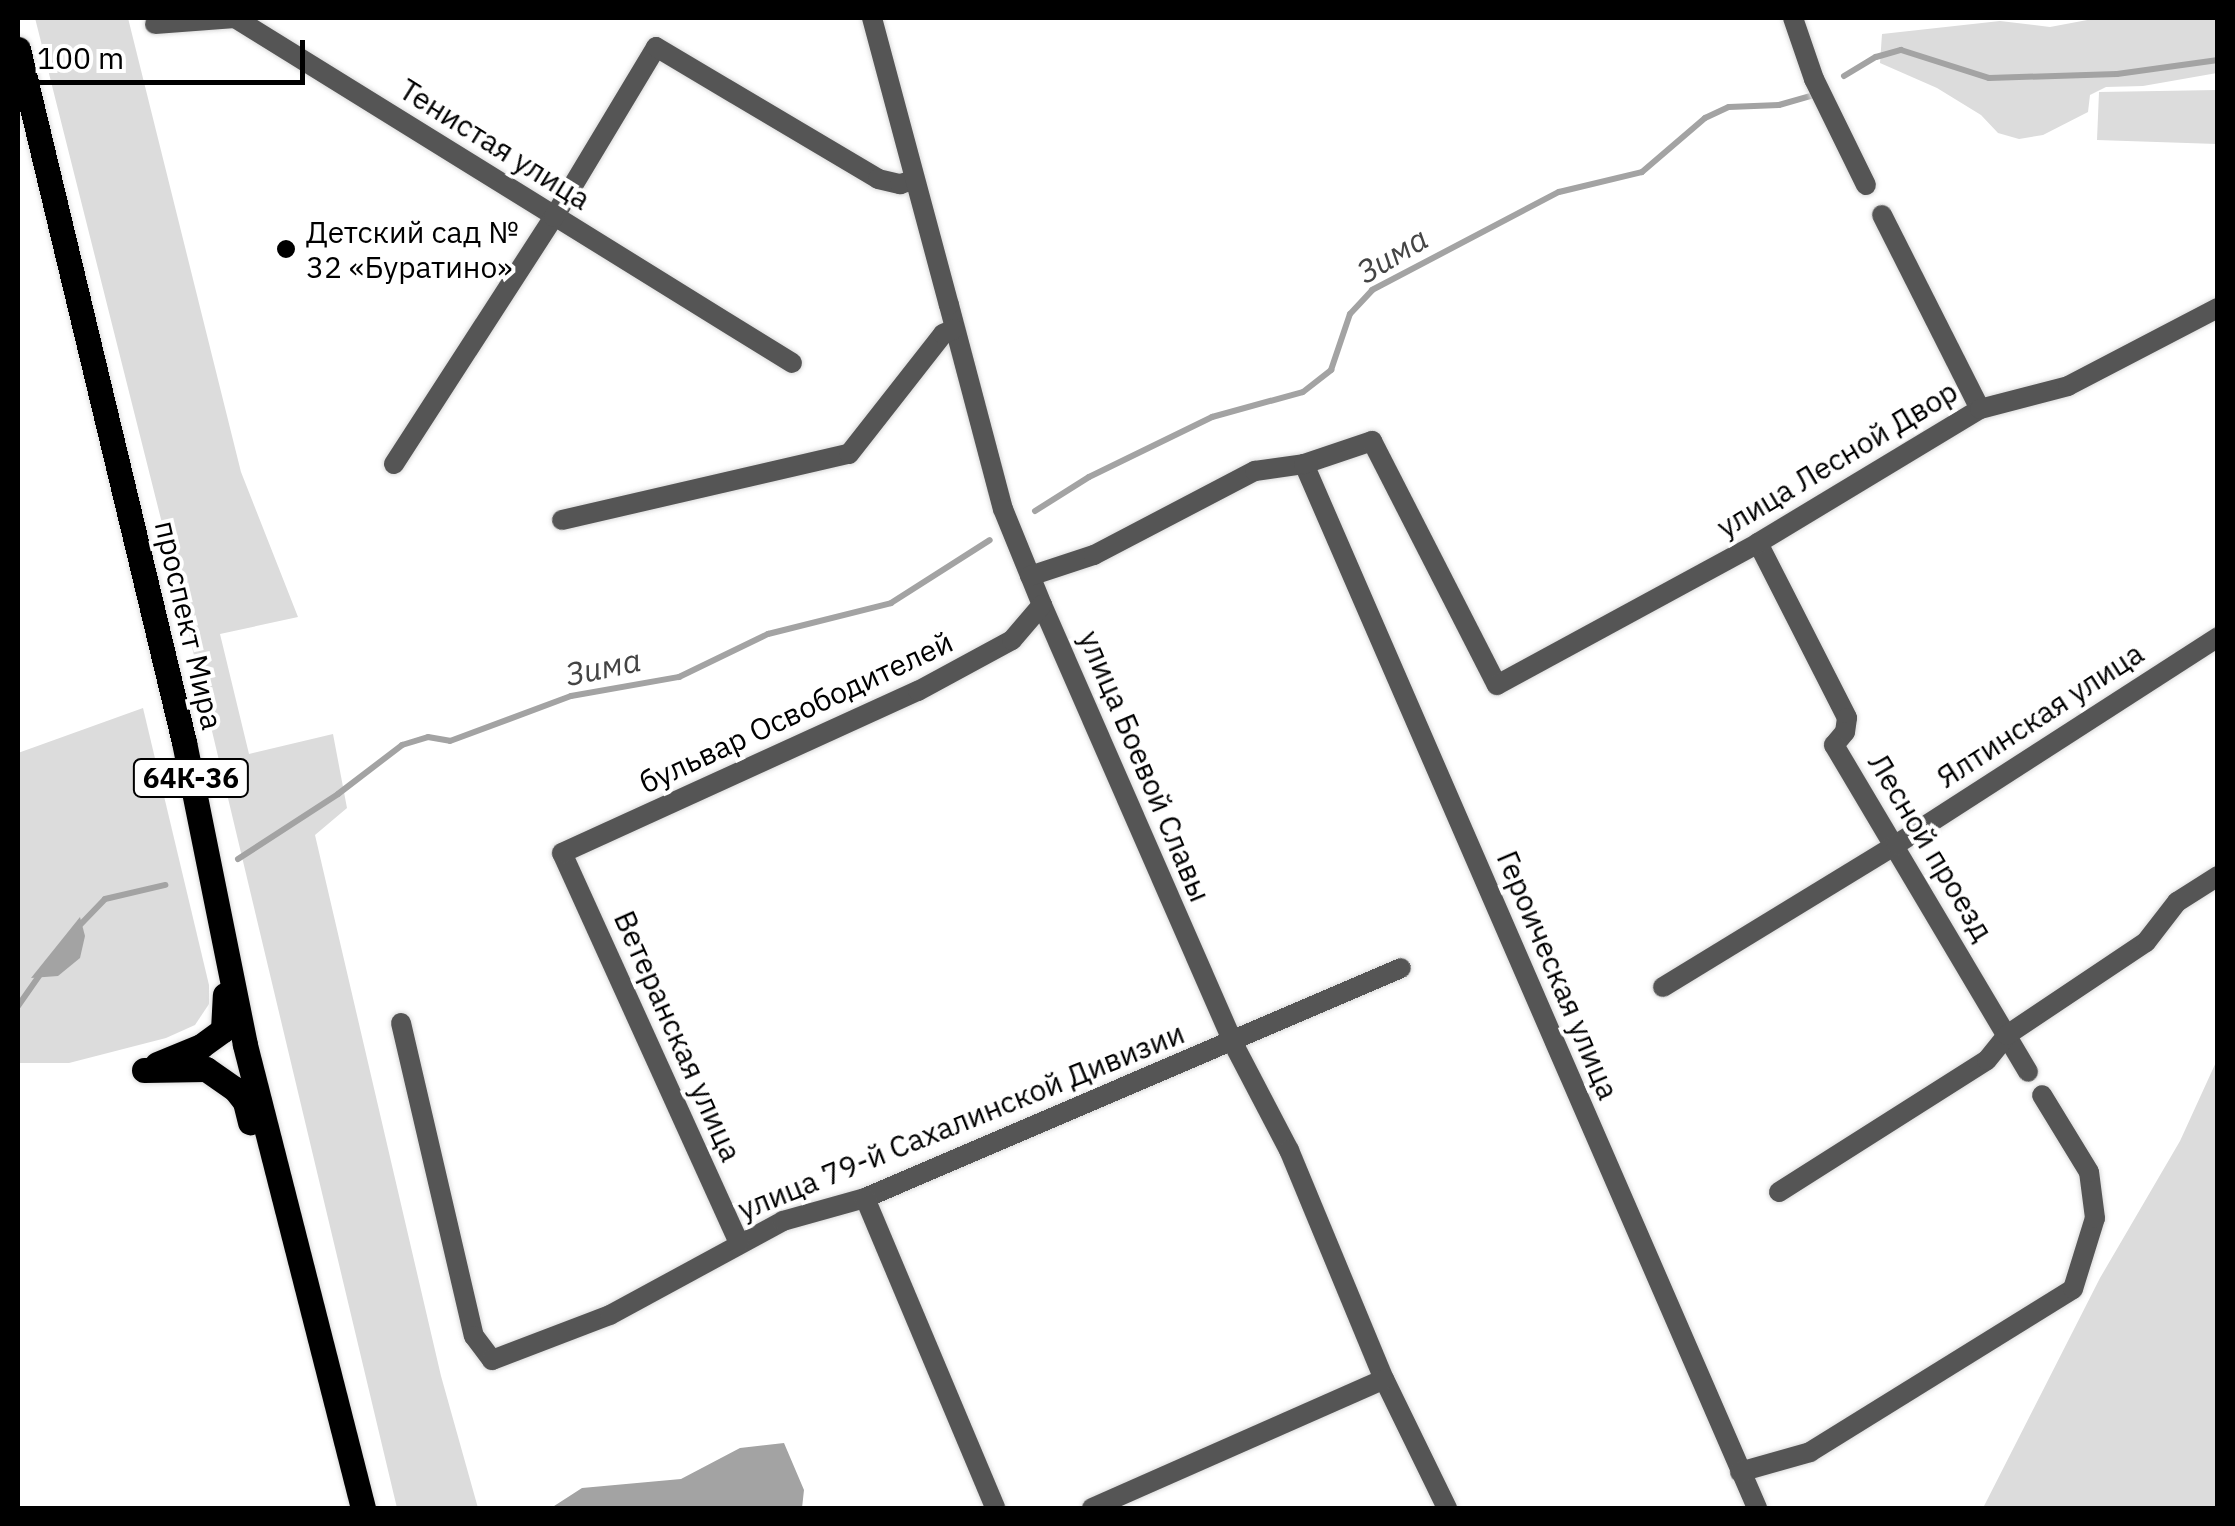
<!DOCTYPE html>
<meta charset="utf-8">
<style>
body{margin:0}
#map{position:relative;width:2235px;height:1526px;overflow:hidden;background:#fff;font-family:"IBM Plex Sans",sans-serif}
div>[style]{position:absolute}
.green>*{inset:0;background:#dcdcdc}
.water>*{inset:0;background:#a3a3a3}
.stream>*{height:6px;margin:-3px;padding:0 3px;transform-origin:3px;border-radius:3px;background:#a3a3a3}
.roads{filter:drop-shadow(0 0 2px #dbdbdb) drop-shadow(0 0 2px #dbdbdb)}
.minor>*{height:20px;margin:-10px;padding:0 10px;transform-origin:10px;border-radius:10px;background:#555}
.tertiary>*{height:20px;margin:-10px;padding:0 10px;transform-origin:10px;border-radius:10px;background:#555}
.primary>*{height:25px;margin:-12.5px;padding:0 12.5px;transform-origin:12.5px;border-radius:12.5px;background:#000}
.dots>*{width:28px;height:28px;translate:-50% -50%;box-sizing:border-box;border:5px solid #fff;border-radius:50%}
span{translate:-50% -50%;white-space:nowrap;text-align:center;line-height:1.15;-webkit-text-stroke:8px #fff;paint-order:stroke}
.shield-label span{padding:2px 8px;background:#fff;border:2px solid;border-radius:8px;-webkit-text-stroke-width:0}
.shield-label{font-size:28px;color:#000;font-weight:700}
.street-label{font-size:30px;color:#000}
.poi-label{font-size:30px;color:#000}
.left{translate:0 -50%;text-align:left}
.water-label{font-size:32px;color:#444;font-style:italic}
.frame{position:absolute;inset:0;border:20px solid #000;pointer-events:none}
.scale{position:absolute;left:20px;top:40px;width:285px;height:45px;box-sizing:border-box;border:5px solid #000;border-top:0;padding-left:12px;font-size:30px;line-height:35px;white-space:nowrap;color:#000;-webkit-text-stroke:8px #fff;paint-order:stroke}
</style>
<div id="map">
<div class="green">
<i style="clip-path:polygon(35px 18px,128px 18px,241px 472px,298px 617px,220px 634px,249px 754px,333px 734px,347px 808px,315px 835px,441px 1376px,478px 1508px,397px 1508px,172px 563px)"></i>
<i style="clip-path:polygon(2098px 18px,2217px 18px,2217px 73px,2143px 86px,2106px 87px,2090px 95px,2088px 112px,2043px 135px,2019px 139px,1998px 133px,1981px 115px,1937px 88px,1880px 63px,1882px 34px,2000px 21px,2050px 27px)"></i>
<i style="clip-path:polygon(2217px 90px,2217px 144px,2097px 140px,2099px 92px)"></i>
<i style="clip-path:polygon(143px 708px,209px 985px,209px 1004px,195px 1025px,166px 1038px,69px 1063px,18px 1063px,18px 753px)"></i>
<i style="clip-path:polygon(2217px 1060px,2217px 1508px,1983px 1508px,2100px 1278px,2180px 1141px)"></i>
</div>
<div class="water">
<i style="clip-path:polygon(80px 917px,85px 936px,80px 958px,58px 976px,31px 978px)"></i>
<i style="clip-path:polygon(784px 1443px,804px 1490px,802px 1508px,551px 1508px,582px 1488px,681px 1479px,740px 1448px)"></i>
</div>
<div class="stream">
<i style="left:1844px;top:76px;width:37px;rotate:-31deg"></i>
<i style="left:1876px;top:57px;width:26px;rotate:-16deg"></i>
<i style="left:1901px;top:50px;width:92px;rotate:17.7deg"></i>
<i style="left:1989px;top:78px;width:128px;rotate:-1.8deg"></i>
<i style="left:2117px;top:74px;width:102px;rotate:-7.9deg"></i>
<i style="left:1035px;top:511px;width:64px;rotate:-32.2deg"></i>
<i style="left:1089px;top:477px;width:137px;rotate:-26deg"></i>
<i style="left:1212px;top:417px;width:94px;rotate:-15.4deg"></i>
<i style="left:1303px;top:392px;width:36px;rotate:-38deg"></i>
<i style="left:1331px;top:370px;width:59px;rotate:-71.3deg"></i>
<i style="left:1350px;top:314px;width:33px;rotate:-47deg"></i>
<i style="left:1372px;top:290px;width:211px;rotate:-27.7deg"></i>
<i style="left:1559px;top:192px;width:85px;rotate:-13.5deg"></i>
<i style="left:1642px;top:172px;width:83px;rotate:-40.6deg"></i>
<i style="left:1705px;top:118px;width:26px;rotate:-25deg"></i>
<i style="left:1729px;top:107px;width:50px;rotate:-2.3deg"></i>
<i style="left:1779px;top:105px;width:35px;rotate:-16deg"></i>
<i style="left:238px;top:859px;width:119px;rotate:-33deg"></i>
<i style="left:338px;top:794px;width:81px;rotate:-37.4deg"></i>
<i style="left:402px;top:745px;width:27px;rotate:-17deg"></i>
<i style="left:428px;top:737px;width:22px;rotate:10deg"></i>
<i style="left:450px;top:741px;width:129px;rotate:-20.4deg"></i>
<i style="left:571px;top:696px;width:110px;rotate:-10deg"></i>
<i style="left:679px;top:677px;width:99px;rotate:-25.8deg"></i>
<i style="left:768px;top:634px;width:127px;rotate:-14.1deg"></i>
<i style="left:891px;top:603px;width:117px;rotate:-32.5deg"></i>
<i style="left:79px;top:926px;width:37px;rotate:-46deg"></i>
<i style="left:105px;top:899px;width:62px;rotate:-13.1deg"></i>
<i style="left:18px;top:1006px;width:38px;rotate:-55deg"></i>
</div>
<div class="roads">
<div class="minor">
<i style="left:1793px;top:18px;width:65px;rotate:71deg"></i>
<i style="left:1814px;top:79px;width:118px;rotate:63.9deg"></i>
<i style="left:155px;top:24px;width:80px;rotate:-4.3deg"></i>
<i style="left:235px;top:18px;width:655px;rotate:31.77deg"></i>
<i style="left:1882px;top:215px;width:217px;rotate:63.2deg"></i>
<i style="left:949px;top:305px;width:211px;rotate:75.2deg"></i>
<i style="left:1003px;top:509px;width:104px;rotate:67.9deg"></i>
<i style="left:1042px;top:605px;width:478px;rotate:66.4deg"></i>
<i style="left:1233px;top:1043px;width:121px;rotate:62.4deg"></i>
<i style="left:1289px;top:1150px;width:248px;rotate:67.5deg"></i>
<i style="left:1384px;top:1379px;width:144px;rotate:64deg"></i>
<i style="left:394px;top:464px;width:294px;rotate:-57.1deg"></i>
<i style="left:554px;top:217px;width:198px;rotate:-59deg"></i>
<i style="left:656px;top:47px;width:258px;rotate:30.7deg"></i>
<i style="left:878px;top:179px;width:23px;rotate:13deg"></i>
<i style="left:900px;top:184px;width:15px;rotate:-16deg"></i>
<i style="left:1304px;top:464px;width:1138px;rotate:66.54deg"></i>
<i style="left:562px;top:520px;width:294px;rotate:-13deg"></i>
<i style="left:849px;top:454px;width:152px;rotate:-51.9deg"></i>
<i style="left:943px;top:334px;width:12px;rotate:-24deg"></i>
<i style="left:1758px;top:543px;width:196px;rotate:63deg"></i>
<i style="left:1847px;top:718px;width:14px;rotate:98deg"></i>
<i style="left:1845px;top:732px;width:17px;rotate:130deg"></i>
<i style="left:1834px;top:745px;width:380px;rotate:59.3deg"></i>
<i style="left:1030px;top:576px;width:67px;rotate:-18.2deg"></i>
<i style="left:1094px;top:555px;width:182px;rotate:-27.6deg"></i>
<i style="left:1255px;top:471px;width:49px;rotate:-8.1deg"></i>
<i style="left:1304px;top:464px;width:72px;rotate:-18.7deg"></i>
<i style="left:1372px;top:441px;width:274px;rotate:62.9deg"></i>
<i style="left:1497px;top:685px;width:297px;rotate:-28.5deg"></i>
<i style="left:1758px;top:543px;width:259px;rotate:-31.1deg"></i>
<i style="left:1980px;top:409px;width:91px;rotate:-14.6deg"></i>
<i style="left:2068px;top:386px;width:169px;rotate:-27.5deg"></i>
<i style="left:1663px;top:987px;width:274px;rotate:-31.4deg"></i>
<i style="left:1897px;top:844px;width:382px;rotate:-32.8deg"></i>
<i style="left:401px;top:1023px;width:321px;rotate:76.9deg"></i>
<i style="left:474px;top:1336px;width:30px;rotate:53deg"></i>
<i style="left:492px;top:1360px;width:126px;rotate:-20.9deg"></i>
<i style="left:610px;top:1315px;width:197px;rotate:-28.5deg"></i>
<i style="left:783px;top:1221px;width:85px;rotate:-15.7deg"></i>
<i style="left:865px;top:1198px;width:583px;rotate:-23.22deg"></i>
<i style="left:1779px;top:1192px;width:246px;rotate:-32.4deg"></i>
<i style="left:1987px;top:1060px;width:32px;rotate:-51deg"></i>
<i style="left:2007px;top:1035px;width:167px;rotate:-33.8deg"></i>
<i style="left:2146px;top:942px;width:51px;rotate:-52.2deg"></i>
<i style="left:2177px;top:902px;width:49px;rotate:-32.4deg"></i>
<i style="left:865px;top:1198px;width:336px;rotate:67.2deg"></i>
<i style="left:739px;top:1243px;width:428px;rotate:-114.4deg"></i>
<i style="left:562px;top:853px;width:391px;rotate:-24.5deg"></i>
<i style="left:918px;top:691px;width:107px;rotate:-28.5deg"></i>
<i style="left:1012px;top:640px;width:46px;rotate:-49.4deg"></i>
<i style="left:1740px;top:1472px;width:73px;rotate:-15.9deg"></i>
<i style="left:1810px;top:1452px;width:309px;rotate:-31.8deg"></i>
<i style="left:2073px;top:1289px;width:74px;rotate:-72.8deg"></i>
<i style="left:2095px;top:1218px;width:46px;rotate:-97.4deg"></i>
<i style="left:2089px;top:1172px;width:90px;rotate:-121.4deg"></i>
<i style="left:1092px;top:1508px;width:319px;rotate:-23.8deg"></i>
</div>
<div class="tertiary">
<i style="left:872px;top:18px;width:297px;rotate:75deg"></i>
</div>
<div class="primary">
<i style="left:18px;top:49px;width:713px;rotate:76.53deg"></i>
<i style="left:184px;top:742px;width:309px;rotate:78.6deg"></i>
<i style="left:245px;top:1045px;width:478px;rotate:75.7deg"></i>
<i style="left:157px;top:1064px;width:48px;rotate:-22.2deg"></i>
<i style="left:201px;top:1046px;width:27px;rotate:-36deg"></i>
<i style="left:223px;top:1030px;width:35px;rotate:-87deg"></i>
<i style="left:144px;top:1070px;width:62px;rotate:-0.9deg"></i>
<i style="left:206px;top:1069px;width:35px;rotate:35deg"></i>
<i style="left:235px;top:1089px;width:16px;rotate:52deg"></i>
<i style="left:245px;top:1102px;width:21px;rotate:76deg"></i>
</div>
</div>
<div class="dots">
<i style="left:286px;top:249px;background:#000"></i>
</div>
<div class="shield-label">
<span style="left:191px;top:778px">64К-36</span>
</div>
<div class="street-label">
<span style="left:495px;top:144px;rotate:32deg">Тенистая улица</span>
<span style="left:1837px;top:459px;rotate:-31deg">улица Лесной Двор</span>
<span style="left:189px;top:625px;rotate:77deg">проспект Мира</span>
<span style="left:796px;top:712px;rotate:-25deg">бульвар Освободителей</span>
<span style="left:2040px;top:715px;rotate:-33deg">Ялтинская улица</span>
<span style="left:1145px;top:766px;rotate:67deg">улица Боевой Славы</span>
<span style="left:1931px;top:847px;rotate:59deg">Лесной проезд</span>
<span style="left:1558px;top:975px;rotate:67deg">Героическая улица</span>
<span style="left:678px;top:1036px;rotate:66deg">Ветеранская улица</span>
<span style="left:961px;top:1121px;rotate:-22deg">улица 79-й Сахалинской Дивизии</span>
</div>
<div class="poi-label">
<span class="left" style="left:306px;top:249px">Детский сад №<br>32 «Буратино»</span>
</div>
<div class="water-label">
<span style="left:1392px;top:255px;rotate:-31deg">Зима</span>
<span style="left:603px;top:667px;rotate:-12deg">Зима</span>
</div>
<div class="frame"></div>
<div class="scale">100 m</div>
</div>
